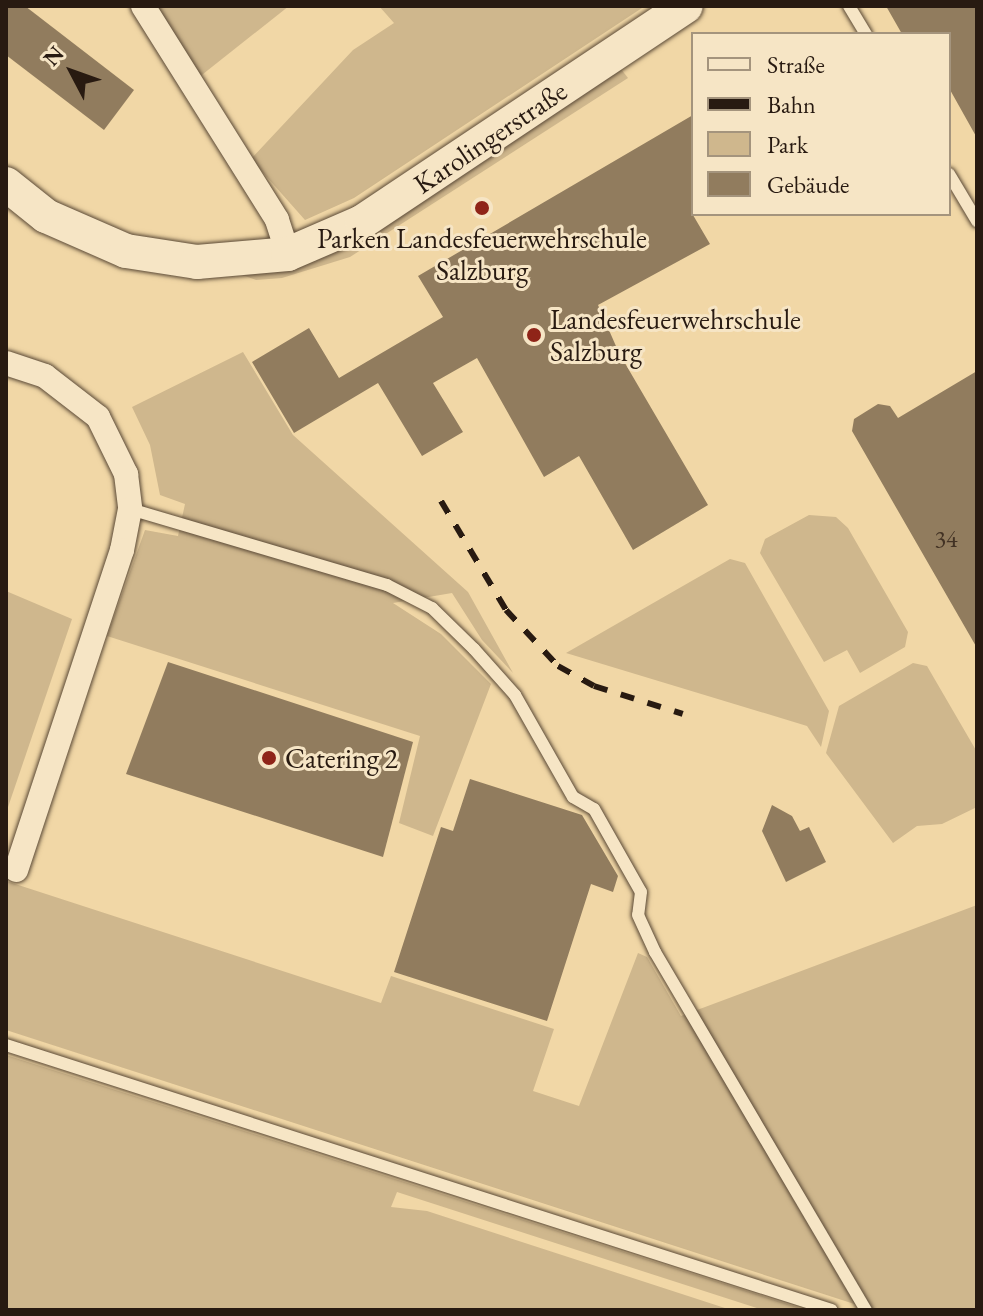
<!DOCTYPE html>
<meta charset="utf-8">
<style>
body{margin:0}
#map{position:relative;width:983px;height:1316px;overflow:hidden;background:#f1d7a6;font-family:"EB Garamond",serif}
div>[style]{position:absolute}
.green>*{inset:0;background:#cfb78d}
.building>*{inset:0;background:#917c5e}
.roads{filter:drop-shadow(0 0 2px #5a4936) drop-shadow(0 0 2px #5a4936)}
.lane>*{height:12px;margin:-6px;padding:0 6px;transform-origin:6px;border-radius:6px;background:#f6e5c5}
.street>*{height:24px;margin:-12px;padding:0 12px;transform-origin:12px;border-radius:12px;background:#f6e5c5}
.secondary>*{height:34px;margin:-17px;padding:0 17px;transform-origin:17px;border-radius:17px;background:#f6e5c5}
.rail>*{height:6px;margin-top:-3px;transform-origin:0;background:repeating-linear-gradient(90deg,#281a11 0 14px,transparent 0 28px)}
.dots>*{width:22px;height:22px;translate:-50% -50%;box-sizing:border-box;border:4px solid #f6e5c5;border-radius:50%}
span{translate:-50% -50%;white-space:nowrap;text-align:center;line-height:1.15;-webkit-text-stroke:6px #f6e5c5;paint-order:stroke}
.number-label{font-size:24px;color:#423224}
.number-label span{-webkit-text-stroke-width:0}
.street-label{font-size:28px;color:#281a11}
.poi-label{font-size:28px;color:#281a11}
.left{translate:0 -50%;text-align:left}
.frame{position:absolute;inset:0;border:8px solid #281a11;pointer-events:none}
.legend{position:absolute;left:691px;top:32px;width:260px;height:184px;box-sizing:border-box;background:#f6e5c5;border:2px solid #a4947d;margin:0;padding:10px 14px;list-style:none;font-size:24px;color:#281a11}
.legend li{display:flex;align-items:center;gap:16px;height:40px}
.legend b{width:40px;border:2px solid #a4947d}
.north{position:absolute;left:32px;top:32px;width:80px;height:80px;-webkit-text-stroke:6px #f6e5c5;paint-order:stroke;rotate:311deg;font-size:22px;font-weight:700;line-height:32px;text-align:center;color:#281a11}
.north::after{content:'';display:block;margin:auto;width:28px;height:36px;background:#281a11;clip-path:polygon(50% 0,100% 100%,50% 72%,0 100%)}
</style>
<div id="map">
<div class="green">
<i style="clip-path:polygon(157px 6px,289px 6px,198px 78px)"></i>
<i style="clip-path:polygon(379px 6px,645px 6px,354px 198px,305px 220px,251px 159px,353px 50px,394px 23px)"></i>
<i style="clip-path:polygon(621px 69px,628px 78px,350px 257px,282px 278px,256px 280px,237px 273px)"></i>
<i style="clip-path:polygon(243px 352px,293px 435px,468px 592px,513px 673px,482px 640px,452px 593px,393px 603px,441px 634px,491px 684px,433px 836px,399px 823px,420px 736px,107px 636px,145px 530px,178px 536px,185px 504px,160px 495px,150px 445px,132px 407px)"></i>
<i style="clip-path:polygon(809px 515px,836px 517px,848px 528px,908px 632px,905px 647px,860px 673px,847px 650px,824px 662px,760px 553px,765px 539px)"></i>
<i style="clip-path:polygon(730px 559px,745px 563px,829px 711px,821px 747px,807px 726px,566px 653px)"></i>
<i style="clip-path:polygon(6px 591px,72px 619px,6px 813px)"></i>
<i style="clip-path:polygon(913px 663px,927px 666px,977px 752px,977px 807px,942px 824px,917px 826px,893px 843px,826px 753px,839px 706px)"></i>
<i style="clip-path:polygon(6px 881px,381px 1003px,391px 976px,554px 1029px,533px 1091px,579px 1106px,638px 953px,647px 957px,681px 1016px,977px 905px,977px 1310px,873px 1310px,6px 1030px)"></i>
<i style="clip-path:polygon(6px 1055px,806px 1310px,763px 1310px,397px 1192px,391px 1207px,427px 1211px,731px 1310px,6px 1310px)"></i>
</div>
<div class="building">
<i style="clip-path:polygon(6px 6px,25px 6px,134px 90px,104px 130px,6px 55px)"></i>
<i style="clip-path:polygon(886px 6px,977px 6px,977px 138px,949px 88px,949px 34px,902px 34px)"></i>
<i style="clip-path:polygon(693px 115px,693px 215px,710px 244px,598px 305px,619px 353px,708px 505px,633px 550px,579px 456px,544px 477px,477px 358px,433px 383px,463px 432px,422px 456px,378px 383px,294px 433px,252px 362px,309px 328px,339px 378px,443px 317px,418px 276px)"></i>
<i style="clip-path:polygon(977px 371px,977px 648px,852px 431px,854px 419px,878px 404px,890px 406px,898px 418px)"></i>
<i style="clip-path:polygon(168px 662px,413px 742px,383px 857px,126px 774px)"></i>
<i style="clip-path:polygon(470px 779px,582px 815px,618px 876px,613px 892px,591px 884px,547px 1021px,394px 972px,441px 827px,453px 831px)"></i>
<i style="clip-path:polygon(772px 805px,792px 816px,800px 831px,809px 827px,826px 862px,786px 882px,762px 831px)"></i>
</div>
<div class="roads">
<div class="lane">
<i style="left:849px;top:6px;width:33px;rotate:59deg"></i>
<i style="left:949px;top:174px;width:55px;rotate:59.2deg"></i>
<i style="left:130px;top:509px;width:268px;rotate:16.5deg"></i>
<i style="left:387px;top:585px;width:51px;rotate:27.1deg"></i>
<i style="left:432px;top:608px;width:59px;rotate:44.3deg"></i>
<i style="left:474px;top:649px;width:62px;rotate:48.3deg"></i>
<i style="left:515px;top:695px;width:117px;rotate:60.4deg"></i>
<i style="left:573px;top:797px;width:24px;rotate:30deg"></i>
<i style="left:594px;top:809px;width:95px;rotate:60.5deg"></i>
<i style="left:641px;top:892px;width:23px;rotate:97deg"></i>
<i style="left:638px;top:915px;width:41px;rotate:65.3deg"></i>
<i style="left:655px;top:952px;width:416px;rotate:59.5deg"></i>
<i style="left:6px;top:1045px;width:867px;rotate:17.79deg"></i>
</div>
<div class="street">
<i style="left:143px;top:6px;width:252px;rotate:57.9deg"></i>
<i style="left:277px;top:220px;width:36px;rotate:72deg"></i>
<i style="left:6px;top:363px;width:41px;rotate:18.4deg"></i>
<i style="left:45px;top:376px;width:67px;rotate:37.7deg"></i>
<i style="left:98px;top:417px;width:64px;rotate:63.8deg"></i>
<i style="left:126px;top:474px;width:35px;rotate:83deg"></i>
<i style="left:130px;top:509px;width:42px;rotate:101deg"></i>
<i style="left:122px;top:550px;width:337px;rotate:108.3deg"></i>
</div>
<div class="secondary">
<i style="left:6px;top:184px;width:51px;rotate:38.7deg"></i>
<i style="left:46px;top:216px;width:87px;rotate:23.6deg"></i>
<i style="left:126px;top:251px;width:72px;rotate:8.8deg"></i>
<i style="left:197px;top:262px;width:91px;rotate:-5deg"></i>
<i style="left:288px;top:254px;width:81px;rotate:-23.4deg"></i>
<i style="left:362px;top:222px;width:389px;rotate:-33.7deg"></i>
</div>
</div>
<div class="rail">
<i style="left:441px;top:501px;width:127px;rotate:59.2deg"></i>
<i style="left:506px;top:610px;width:76px;rotate:47.1deg"></i>
<i style="left:558px;top:666px;width:41px;rotate:29.1deg"></i>
<i style="left:594px;top:686px;width:93px;rotate:17.5deg"></i>
</div>
<div class="dots">
<i style="left:482px;top:208px;background:#8f2418"></i>
<i style="left:534px;top:335px;background:#8f2418"></i>
<i style="left:269px;top:758px;background:#8f2418"></i>
</div>
<div class="number-label">
<span style="left:946px;top:539px">34</span>
</div>
<div class="street-label">
<span style="left:490px;top:137px;rotate:-34deg">Karolingerstraße</span>
</div>
<div class="poi-label">
<span style="left:482px;top:254px">Parken Landesfeuerwehrschule<br>Salzburg</span>
<span class="left" style="left:550px;top:335px">Landesfeuerwehrschule<br>Salzburg</span>
<span class="left" style="left:285px;top:758px">Catering 2</span>
</div>
<div class="frame"></div>
<ul class="legend">
<li><b style="height:10px;background:#f6e5c5"></b>Straße</li>
<li><b style="height:10px;background:#281a11"></b>Bahn</li>
<li><b style="height:22px;background:#cfb78d"></b>Park</li>
<li><b style="height:22px;background:#917c5e"></b>Gebäude</li>
</ul>
<div class="north">N</div>
</div>
